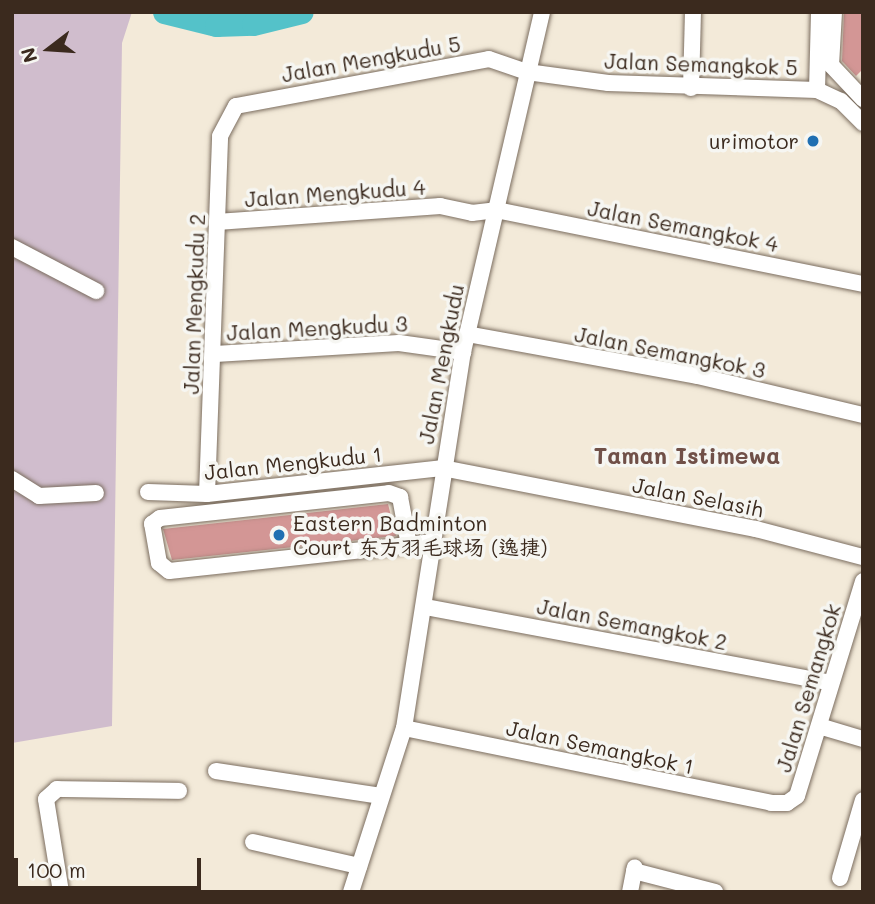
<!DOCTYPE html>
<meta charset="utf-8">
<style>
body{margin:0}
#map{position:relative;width:875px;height:904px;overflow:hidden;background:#f3ead9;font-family:Mali,"LXGW WenKai TC",sans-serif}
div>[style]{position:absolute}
.industrial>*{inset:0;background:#d0bdcd}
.river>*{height:23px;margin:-11.5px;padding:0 11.5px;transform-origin:11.5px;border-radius:11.5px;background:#54c2c9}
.building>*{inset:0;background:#d39695}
.roads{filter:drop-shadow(0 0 2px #7b6d5f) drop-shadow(0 0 2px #7b6d5f)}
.minor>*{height:16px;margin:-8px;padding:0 8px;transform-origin:8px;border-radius:8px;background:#fff}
.dots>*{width:19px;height:19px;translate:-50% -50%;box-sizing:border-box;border:4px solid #f6f6f2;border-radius:50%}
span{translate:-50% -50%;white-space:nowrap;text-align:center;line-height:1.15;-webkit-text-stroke:7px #f6f6f2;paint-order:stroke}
.street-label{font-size:21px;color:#3b2a1e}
.poi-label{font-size:21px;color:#3b2a1e}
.right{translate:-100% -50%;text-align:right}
.left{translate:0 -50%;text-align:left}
.neighbourhood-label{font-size:23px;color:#705048;font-weight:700}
.frame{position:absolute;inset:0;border:14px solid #3b2a1e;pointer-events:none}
.north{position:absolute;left:14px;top:14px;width:70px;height:70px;-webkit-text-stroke:5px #f6f6f2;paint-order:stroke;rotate:253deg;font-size:19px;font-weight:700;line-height:28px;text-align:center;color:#3b2a1e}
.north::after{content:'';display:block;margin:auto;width:24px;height:32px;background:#3b2a1e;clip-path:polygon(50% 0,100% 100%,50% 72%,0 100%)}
.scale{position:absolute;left:14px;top:858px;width:187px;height:32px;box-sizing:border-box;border:4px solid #3b2a1e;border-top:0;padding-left:9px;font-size:21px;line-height:24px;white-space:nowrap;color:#3b2a1e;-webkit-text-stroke:5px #f6f6f2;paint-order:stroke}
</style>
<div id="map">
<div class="industrial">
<i style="clip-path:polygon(12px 12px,132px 12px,122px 43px,112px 726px,12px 743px)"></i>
</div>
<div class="river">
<i style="left:164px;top:12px;width:54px;rotate:14deg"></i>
<i style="left:216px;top:25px;width:37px;rotate:-2deg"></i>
<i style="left:253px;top:24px;width:50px;rotate:-13.8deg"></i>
</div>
<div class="building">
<i style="clip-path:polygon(844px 12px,863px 12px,863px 69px,856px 76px,842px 61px)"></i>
<i style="clip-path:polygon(388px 504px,396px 536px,172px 560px,163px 529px)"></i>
</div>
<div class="roads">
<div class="minor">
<i style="left:834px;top:12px;width:53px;rotate:93.2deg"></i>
<i style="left:831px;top:65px;width:47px;rotate:46.7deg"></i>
<i style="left:691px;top:88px;width:76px;rotate:-88.5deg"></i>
<i style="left:817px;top:90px;width:78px;rotate:-88.5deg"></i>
<i style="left:217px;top:222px;width:224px;rotate:-4.1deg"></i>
<i style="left:440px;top:206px;width:33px;rotate:12deg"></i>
<i style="left:472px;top:213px;width:24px;rotate:-7deg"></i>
<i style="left:496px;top:210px;width:374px;rotate:11.4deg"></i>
<i style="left:12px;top:247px;width:95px;rotate:27.6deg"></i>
<i style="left:467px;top:334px;width:235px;rotate:10.3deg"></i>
<i style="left:698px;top:376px;width:170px;rotate:13.3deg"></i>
<i style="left:215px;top:354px;width:184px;rotate:-3.4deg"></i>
<i style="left:399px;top:343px;width:65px;rotate:8deg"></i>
<i style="left:12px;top:479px;width:32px;rotate:32deg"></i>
<i style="left:39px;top:496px;width:57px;rotate:-3deg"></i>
<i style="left:148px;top:492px;width:59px;rotate:1.9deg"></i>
<i style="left:207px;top:494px;width:236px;rotate:-6.3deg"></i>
<i style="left:442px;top:468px;width:320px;rotate:11deg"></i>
<i style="left:756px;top:529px;width:111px;rotate:14.7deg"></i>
<i style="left:207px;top:494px;width:358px;rotate:-87.9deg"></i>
<i style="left:220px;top:136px;width:34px;rotate:-62deg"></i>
<i style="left:236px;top:106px;width:257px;rotate:-10.5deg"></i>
<i style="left:489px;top:59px;width:40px;rotate:18.9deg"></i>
<i style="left:527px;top:72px;width:82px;rotate:7.7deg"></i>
<i style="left:608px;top:83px;width:209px;rotate:1.9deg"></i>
<i style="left:817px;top:90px;width:26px;rotate:25deg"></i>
<i style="left:841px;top:101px;width:31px;rotate:45deg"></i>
<i style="left:409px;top:545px;width:241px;rotate:173.8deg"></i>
<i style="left:169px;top:571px;width:13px;rotate:-141deg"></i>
<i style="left:159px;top:563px;width:40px;rotate:-100deg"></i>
<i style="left:152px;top:524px;width:10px;rotate:-37deg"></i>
<i style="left:160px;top:518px;width:230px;rotate:-6.2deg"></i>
<i style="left:389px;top:493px;width:12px;rotate:20deg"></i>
<i style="left:400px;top:497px;width:49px;rotate:79.4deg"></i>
<i style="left:409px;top:545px;width:21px;rotate:-8deg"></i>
<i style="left:426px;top:607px;width:412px;rotate:10.6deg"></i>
<i style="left:819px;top:726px;width:46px;rotate:16.5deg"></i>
<i style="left:404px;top:728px;width:375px;rotate:11.5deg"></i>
<i style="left:771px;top:803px;width:16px"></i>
<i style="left:787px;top:803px;width:12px;rotate:-35deg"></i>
<i style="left:797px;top:796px;width:225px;rotate:-72.9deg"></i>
<i style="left:216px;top:771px;width:167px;rotate:8.6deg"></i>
<i style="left:253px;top:842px;width:109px;rotate:12.8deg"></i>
<i style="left:634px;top:871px;width:84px;rotate:14.5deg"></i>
<i style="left:840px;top:878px;width:81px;rotate:-73.6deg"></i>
<i style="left:61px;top:892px;width:94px;rotate:-99.2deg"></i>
<i style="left:46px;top:799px;width:15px;rotate:-42deg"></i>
<i style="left:57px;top:789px;width:122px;rotate:0.9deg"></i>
<i style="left:351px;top:892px;width:172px;rotate:-72.1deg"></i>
<i style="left:404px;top:728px;width:381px;rotate:-81.1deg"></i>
<i style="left:463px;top:352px;width:349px;rotate:-76.9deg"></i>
<i style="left:630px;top:892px;width:25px;rotate:-79deg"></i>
</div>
</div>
<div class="dots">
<i style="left:813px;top:141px;background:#1f6fb2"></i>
<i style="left:279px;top:535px;background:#1f6fb2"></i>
</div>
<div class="street-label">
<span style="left:371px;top:59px;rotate:-10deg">Jalan Mengkudu 5</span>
<span style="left:701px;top:64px;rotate:2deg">Jalan Semangkok 5</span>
<span style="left:335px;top:193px;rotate:-4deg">Jalan Mengkudu 4</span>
<span style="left:683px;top:226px;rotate:11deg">Jalan Semangkok 4</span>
<span style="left:194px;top:304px;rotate:-88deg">Jalan Mengkudu 2</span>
<span style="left:317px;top:328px;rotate:-3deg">Jalan Mengkudu 3</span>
<span style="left:670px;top:352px;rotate:11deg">Jalan Semangkok 3</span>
<span style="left:441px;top:364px;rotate:-79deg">Jalan Mengkudu</span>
<span style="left:293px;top:463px;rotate:-6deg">Jalan Mengkudu 1</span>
<span style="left:698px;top:497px;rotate:11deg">Jalan Selasih</span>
<span style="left:632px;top:624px;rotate:11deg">Jalan Semangkok 2</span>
<span style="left:808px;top:688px;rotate:-73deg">Jalan Semangkok</span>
<span style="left:600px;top:747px;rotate:12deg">Jalan Semangkok 1</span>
</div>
<div class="poi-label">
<span class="right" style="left:799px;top:141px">urimotor</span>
<span class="left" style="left:293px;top:535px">Eastern Badminton<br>Court 东方羽毛球场 (逸捷)</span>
</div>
<div class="neighbourhood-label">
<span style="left:687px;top:455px">Taman Istimewa</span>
</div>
<div class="frame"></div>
<div class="north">N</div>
<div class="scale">100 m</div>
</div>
